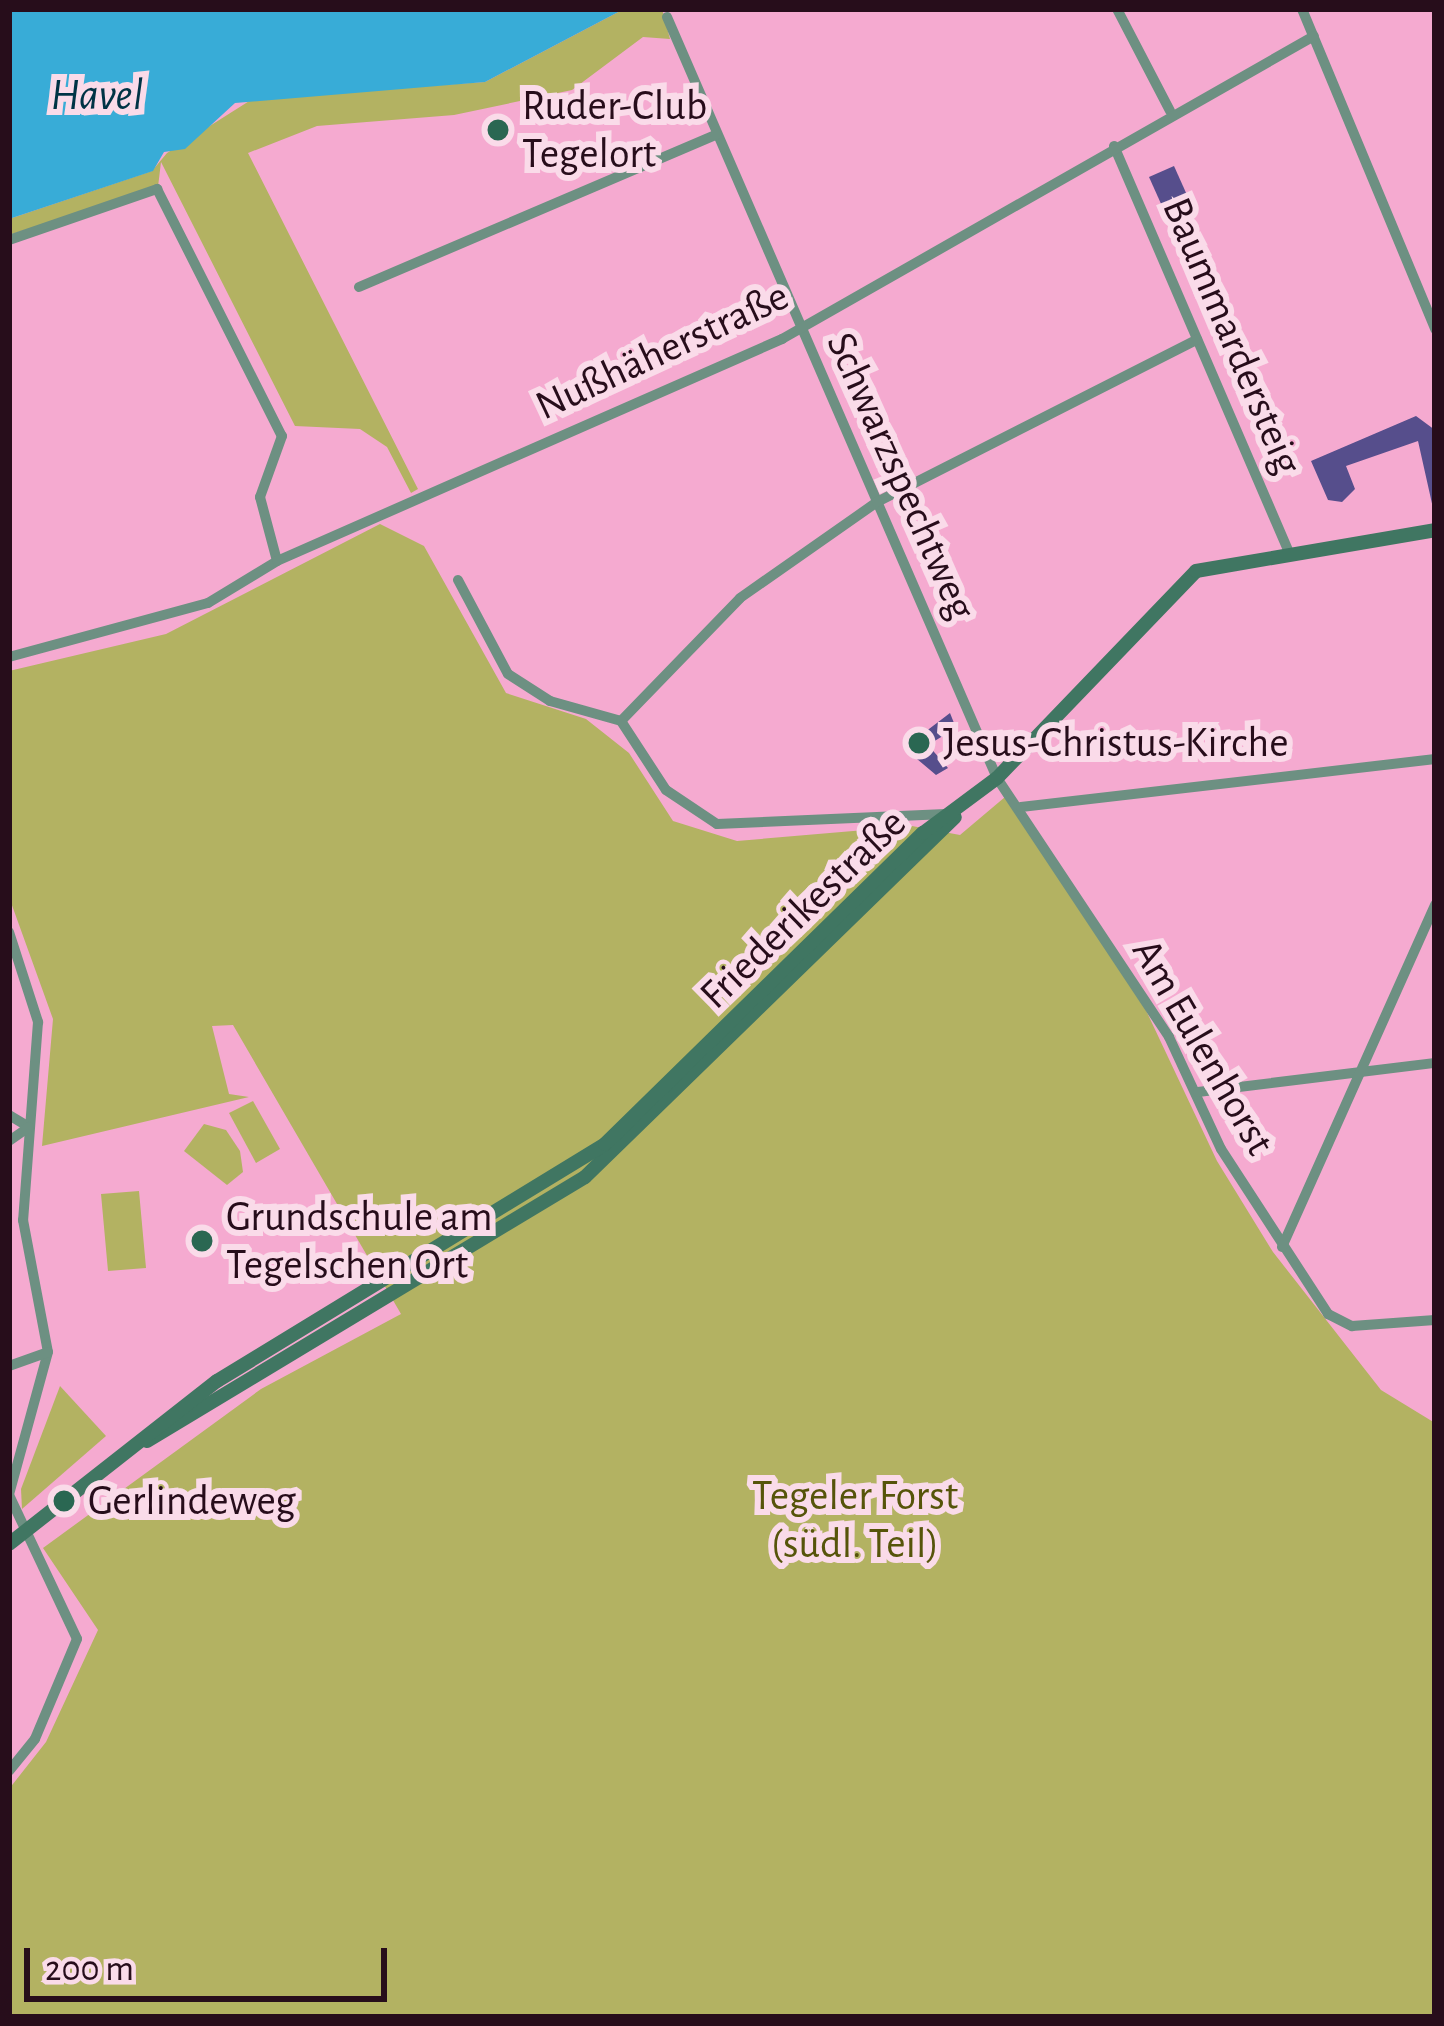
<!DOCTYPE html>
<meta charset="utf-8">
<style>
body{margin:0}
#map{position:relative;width:1444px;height:2026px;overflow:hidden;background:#f5aad0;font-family:"Alegreya Sans",sans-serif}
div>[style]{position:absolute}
.green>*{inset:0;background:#b3b262}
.water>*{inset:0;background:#38acd7}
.building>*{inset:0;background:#564e8c}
.street>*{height:10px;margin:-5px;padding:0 5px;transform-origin:5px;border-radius:5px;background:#6d9082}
.secondary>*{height:14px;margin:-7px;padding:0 7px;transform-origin:7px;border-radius:7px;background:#407662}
.dots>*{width:33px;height:33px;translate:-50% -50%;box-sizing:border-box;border:6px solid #fadbe9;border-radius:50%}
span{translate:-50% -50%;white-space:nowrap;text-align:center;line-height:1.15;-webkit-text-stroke:12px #fadbe9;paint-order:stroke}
.poi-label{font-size:42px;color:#270d1b}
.left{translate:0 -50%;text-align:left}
.street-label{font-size:42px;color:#270d1b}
.park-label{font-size:42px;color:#56540a}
.water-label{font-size:45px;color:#003345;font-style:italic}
.frame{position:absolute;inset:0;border:12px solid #270d1b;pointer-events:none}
.scale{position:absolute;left:24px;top:1948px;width:363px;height:54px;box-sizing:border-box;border:6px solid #270d1b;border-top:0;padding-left:15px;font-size:36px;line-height:42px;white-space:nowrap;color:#270d1b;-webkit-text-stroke:9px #fadbe9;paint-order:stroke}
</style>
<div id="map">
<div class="green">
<i style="clip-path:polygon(624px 9px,662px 9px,670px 39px,643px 37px,572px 90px,454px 115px,317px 126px,248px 153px,418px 489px,411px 493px,387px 447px,360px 429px,295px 426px,161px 162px,158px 187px,9px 235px,9px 219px,152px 171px,167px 153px,254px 98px,485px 82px)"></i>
<i style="clip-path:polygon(380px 524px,424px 546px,506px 693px,586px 719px,629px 753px,673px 821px,737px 841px,912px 826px,960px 835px,1005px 797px,1016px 811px,1143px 1004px,1217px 1161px,1273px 1252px,1381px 1390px,1435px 1423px,1435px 2017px,9px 2017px,9px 1789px,46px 1742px,98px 1630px,43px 1548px,261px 1389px,401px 1314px,233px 1025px,212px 1026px,229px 1094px,249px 1097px,42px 1146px,53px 1019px,9px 897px,9px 671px,166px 634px)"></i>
<i style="clip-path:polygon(253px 1101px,280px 1149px,256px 1163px,229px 1113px)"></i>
<i style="clip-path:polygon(204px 1124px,226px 1130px,240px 1151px,243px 1172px,227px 1185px,184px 1151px)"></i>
<i style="clip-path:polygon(139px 1191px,146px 1268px,108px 1271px,101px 1194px)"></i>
<i style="clip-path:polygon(60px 1386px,106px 1436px,22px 1509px,21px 1489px)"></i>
</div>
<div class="water">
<i style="clip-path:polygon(9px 9px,624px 9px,485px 82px,235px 103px,185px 149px,164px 152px,153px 171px,9px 219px)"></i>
</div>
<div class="building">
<i style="clip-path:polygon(1174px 166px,1187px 195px,1162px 206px,1149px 177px)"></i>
<i style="clip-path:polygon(1416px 416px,1435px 430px,1435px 517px,1418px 441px,1346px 466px,1355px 489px,1342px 502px,1328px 500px,1311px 461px)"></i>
<i style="clip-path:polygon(950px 713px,956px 728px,928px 745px,948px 768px,936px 775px,904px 748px)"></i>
</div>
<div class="street">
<i style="left:1117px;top:9px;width:115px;rotate:62.5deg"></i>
<i style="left:1302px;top:9px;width:347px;rotate:67.4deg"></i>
<i style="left:667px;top:17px;width:829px;rotate:66.56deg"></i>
<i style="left:997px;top:778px;width:311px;rotate:56.4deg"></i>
<i style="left:1169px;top:1037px;width:123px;rotate:65.1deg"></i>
<i style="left:1221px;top:1149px;width:197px;rotate:57deg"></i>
<i style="left:1328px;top:1314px;width:27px;rotate:27deg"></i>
<i style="left:1352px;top:1326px;width:83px;rotate:-4.1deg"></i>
<i style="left:1114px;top:146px;width:443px;rotate:66.7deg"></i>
<i style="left:9px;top:240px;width:157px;rotate:-19deg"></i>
<i style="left:157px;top:189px;width:277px;rotate:63.2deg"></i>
<i style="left:282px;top:436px;width:65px;rotate:109.8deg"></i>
<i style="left:260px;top:497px;width:66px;rotate:75.1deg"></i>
<i style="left:359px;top:287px;width:389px;rotate:-23.1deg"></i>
<i style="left:458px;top:580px;width:106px;rotate:62deg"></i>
<i style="left:508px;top:674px;width:50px;rotate:32.7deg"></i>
<i style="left:550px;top:701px;width:74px;rotate:15.7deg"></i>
<i style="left:9px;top:657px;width:206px;rotate:-15.2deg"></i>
<i style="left:208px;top:603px;width:81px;rotate:-31.3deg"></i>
<i style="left:277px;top:561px;width:552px;rotate:-23.73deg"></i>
<i style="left:782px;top:339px;width:612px;rotate:-29.66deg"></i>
<i style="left:621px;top:721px;width:171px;rotate:-45.9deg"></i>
<i style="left:740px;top:598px;width:167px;rotate:-35deg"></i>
<i style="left:877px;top:502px;width:359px;rotate:-26.9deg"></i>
<i style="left:621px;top:721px;width:82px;rotate:56.9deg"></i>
<i style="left:666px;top:790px;width:61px;rotate:33.7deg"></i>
<i style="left:717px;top:824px;width:229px;rotate:-2.5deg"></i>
<i style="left:1021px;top:807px;width:417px;rotate:-6.6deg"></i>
<i style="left:9px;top:932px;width:95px;rotate:72.1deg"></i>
<i style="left:38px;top:1022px;width:199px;rotate:94.3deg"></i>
<i style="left:23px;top:1220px;width:134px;rotate:79.3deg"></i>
<i style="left:48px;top:1352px;width:148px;rotate:105.3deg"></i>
<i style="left:9px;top:1495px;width:159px;rotate:64.7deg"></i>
<i style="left:77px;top:1639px;width:108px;rotate:112.8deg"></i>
<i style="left:35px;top:1739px;width:41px;rotate:129.1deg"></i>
<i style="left:1198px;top:1092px;width:239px;rotate:-7deg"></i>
<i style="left:9px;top:1115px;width:23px;rotate:31deg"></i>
<i style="left:9px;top:1141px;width:24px;rotate:-35deg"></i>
<i style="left:1282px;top:1247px;width:375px;rotate:-65.9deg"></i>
<i style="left:9px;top:1366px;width:41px;rotate:-19.7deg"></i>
</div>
<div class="secondary">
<i style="left:147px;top:1441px;width:511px;rotate:-31.08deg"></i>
<i style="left:585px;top:1177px;width:516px;rotate:-44.22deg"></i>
<i style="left:9px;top:1544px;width:264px;rotate:-38.1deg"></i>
<i style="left:217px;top:1381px;width:455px;rotate:-31.4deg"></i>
<i style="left:605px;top:1144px;width:445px;rotate:-44.4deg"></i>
<i style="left:923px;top:833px;width:92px;rotate:-36.6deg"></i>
<i style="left:997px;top:778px;width:287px;rotate:-46.1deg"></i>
<i style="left:1196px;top:571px;width:242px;rotate:-9.7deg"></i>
</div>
<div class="dots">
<i style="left:498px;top:130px;background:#2a6752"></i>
<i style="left:919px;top:743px;background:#2a6752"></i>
<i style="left:202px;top:1241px;background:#2a6752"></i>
<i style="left:64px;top:1501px;background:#2a6752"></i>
</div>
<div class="poi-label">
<span class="left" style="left:522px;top:130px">Ruder-Club<br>Tegelort</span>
<span class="left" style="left:943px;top:743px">Jesus-Christus-Kirche</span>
<span class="left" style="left:226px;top:1241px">Grundschule am<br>Tegelschen Ort</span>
<span class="left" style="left:88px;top:1501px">Gerlindeweg</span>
</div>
<div class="street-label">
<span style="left:1232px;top:336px;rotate:67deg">Baummardersteig</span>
<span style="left:662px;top:351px;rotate:-25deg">Nußhäherstraße</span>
<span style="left:901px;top:476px;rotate:66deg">Schwarzspechtweg</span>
<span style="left:803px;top:909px;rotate:-44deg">Friederikestraße</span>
<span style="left:1203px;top:1047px;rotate:60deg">Am Eulenhorst</span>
</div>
<div class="park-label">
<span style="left:855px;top:1520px">Tegeler Forst<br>(südl. Teil)</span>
</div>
<div class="water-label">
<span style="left:97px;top:96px">Havel</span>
</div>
<div class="frame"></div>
<div class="scale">200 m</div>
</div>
